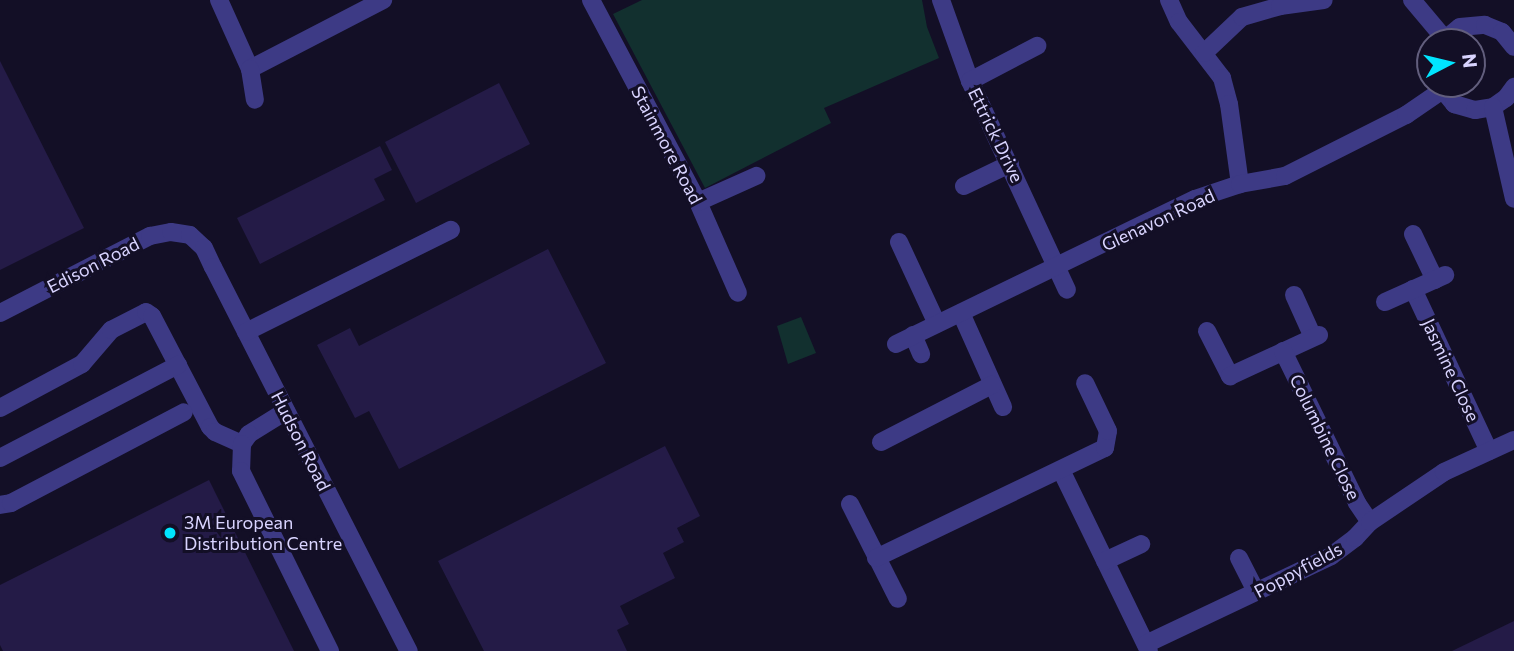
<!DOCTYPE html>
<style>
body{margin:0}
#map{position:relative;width:1514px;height:651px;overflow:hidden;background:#130f26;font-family:Commissioner,sans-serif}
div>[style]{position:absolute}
.green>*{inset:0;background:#12302f}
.building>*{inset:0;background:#241b47}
.minor>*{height:18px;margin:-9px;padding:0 9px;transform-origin:9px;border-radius:9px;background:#3d3a85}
.dots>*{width:19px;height:19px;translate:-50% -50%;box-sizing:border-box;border:4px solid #130f26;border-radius:50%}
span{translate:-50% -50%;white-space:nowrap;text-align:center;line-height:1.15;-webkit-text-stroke:6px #130f26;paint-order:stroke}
.street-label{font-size:18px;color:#d9d4ff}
.poi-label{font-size:18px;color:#d9d4ff}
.left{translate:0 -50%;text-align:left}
.north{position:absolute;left:1416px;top:28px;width:70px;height:70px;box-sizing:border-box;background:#130f26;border:2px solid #625e7d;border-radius:50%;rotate:83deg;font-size:19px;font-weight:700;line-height:28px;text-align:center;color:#d9d4ff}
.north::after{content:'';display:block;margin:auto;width:24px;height:32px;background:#00e5ff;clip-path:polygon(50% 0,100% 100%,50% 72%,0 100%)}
</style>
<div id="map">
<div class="green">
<i style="clip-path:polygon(642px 0,922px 0,927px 27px,939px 58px,824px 108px,831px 123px,705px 188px,613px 14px)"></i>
<i style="clip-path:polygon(801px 317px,816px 353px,788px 364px,777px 326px)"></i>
</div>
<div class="building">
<i style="clip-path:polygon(0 61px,84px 228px,0 270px)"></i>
<i style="clip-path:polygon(499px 83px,530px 144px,416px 203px,385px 142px)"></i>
<i style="clip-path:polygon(380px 146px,392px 170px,374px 179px,385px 200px,260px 264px,237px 218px)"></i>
<i style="clip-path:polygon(548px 249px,606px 363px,399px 469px,369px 411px,355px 418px,317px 345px,350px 328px,359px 346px)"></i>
<i style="clip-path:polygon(665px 446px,700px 516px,677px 528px,684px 542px,663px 553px,675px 578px,620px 606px,629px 624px,617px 630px,627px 651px,484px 651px,438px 561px)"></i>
<i style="clip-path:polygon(209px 480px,294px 651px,3px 651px,0 645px,0 585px)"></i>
<i style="clip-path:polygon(1514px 621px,1514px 651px,1452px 651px)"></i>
</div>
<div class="minor">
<i style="left:219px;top:0;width:76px;rotate:65.8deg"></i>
<i style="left:250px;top:69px;width:150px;rotate:-27.4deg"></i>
<i style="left:591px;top:0;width:229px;rotate:62.1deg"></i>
<i style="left:698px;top:202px;width:99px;rotate:66.3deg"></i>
<i style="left:941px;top:0;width:86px;rotate:70.3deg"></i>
<i style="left:970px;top:81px;width:230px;rotate:65.1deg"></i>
<i style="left:1169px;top:0;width:24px;rotate:66deg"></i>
<i style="left:1179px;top:22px;width:71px;rotate:52.5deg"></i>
<i style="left:1222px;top:78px;width:27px;rotate:75deg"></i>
<i style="left:1229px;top:104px;width:81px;rotate:82.2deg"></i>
<i style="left:1412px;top:0;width:50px;rotate:49.9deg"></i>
<i style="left:1442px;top:42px;width:23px;rotate:-40deg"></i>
<i style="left:1460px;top:27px;width:25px;rotate:-5deg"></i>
<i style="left:1485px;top:25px;width:18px;rotate:22deg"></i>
<i style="left:1502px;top:32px;width:19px;rotate:51deg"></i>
<i style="left:1204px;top:53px;width:52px;rotate:-43.5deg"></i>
<i style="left:1242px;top:17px;width:40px;rotate:-16deg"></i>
<i style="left:1280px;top:6px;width:44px;rotate:-7.8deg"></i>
<i style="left:250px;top:69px;width:31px;rotate:81deg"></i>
<i style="left:970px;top:81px;width:76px;rotate:-27.6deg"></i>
<i style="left:1438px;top:84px;width:26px;rotate:51deg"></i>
<i style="left:1454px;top:104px;width:22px;rotate:16deg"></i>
<i style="left:1475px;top:110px;width:18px;rotate:-9deg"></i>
<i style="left:1493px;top:107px;width:16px;rotate:-35deg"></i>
<i style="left:1506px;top:98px;width:14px;rotate:-54deg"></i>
<i style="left:1493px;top:107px;width:94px;rotate:77.1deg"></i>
<i style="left:964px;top:186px;width:51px;rotate:-25.6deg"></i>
<i style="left:698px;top:202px;width:64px;rotate:-24.1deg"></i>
<i style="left:1413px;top:234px;width:51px;rotate:64.4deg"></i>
<i style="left:899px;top:242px;width:90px;rotate:65.1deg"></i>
<i style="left:1413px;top:289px;width:179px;rotate:64.9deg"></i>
<i style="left:1294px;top:295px;width:46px;rotate:65.7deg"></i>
<i style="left:1385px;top:302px;width:66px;rotate:-24.2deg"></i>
<i style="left:0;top:313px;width:169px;rotate:-27.2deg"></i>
<i style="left:150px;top:236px;width:21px;rotate:-11deg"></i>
<i style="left:171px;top:232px;width:19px;rotate:9deg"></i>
<i style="left:190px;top:235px;width:19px;rotate:43deg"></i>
<i style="left:204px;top:248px;width:21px;rotate:65deg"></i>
<i style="left:213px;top:267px;width:431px;rotate:63deg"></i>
<i style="left:961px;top:313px;width:103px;rotate:65.9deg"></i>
<i style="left:1207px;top:331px;width:51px;rotate:62.9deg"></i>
<i style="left:1230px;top:376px;width:98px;rotate:-24.7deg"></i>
<i style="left:246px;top:332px;width:229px;rotate:-26.5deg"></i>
<i style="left:913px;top:335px;width:21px;rotate:67deg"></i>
<i style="left:896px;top:344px;width:332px;rotate:-25.9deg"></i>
<i style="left:1195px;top:199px;width:47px;rotate:-18.4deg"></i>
<i style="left:1240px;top:184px;width:46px;rotate:-10.1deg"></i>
<i style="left:1285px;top:176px;width:136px;rotate:-26.8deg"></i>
<i style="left:1406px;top:115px;width:42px;rotate:-34.4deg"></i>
<i style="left:1283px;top:351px;width:169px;rotate:64deg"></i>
<i style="left:1357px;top:503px;width:23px;rotate:56deg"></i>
<i style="left:0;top:408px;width:93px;rotate:-28.2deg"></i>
<i style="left:82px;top:364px;width:45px;rotate:-49.5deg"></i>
<i style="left:111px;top:330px;width:39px;rotate:-27deg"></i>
<i style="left:146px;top:312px;width:7px;rotate:34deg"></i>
<i style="left:152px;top:316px;width:125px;rotate:62.4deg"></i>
<i style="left:210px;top:427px;width:7px;rotate:45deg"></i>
<i style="left:215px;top:432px;width:30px;rotate:24deg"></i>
<i style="left:286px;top:411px;width:44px;rotate:148.1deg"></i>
<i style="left:249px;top:434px;width:12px;rotate:125deg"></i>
<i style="left:242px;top:444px;width:27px;rotate:92deg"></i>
<i style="left:241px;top:471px;width:201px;rotate:63.7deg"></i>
<i style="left:881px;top:442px;width:125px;rotate:-27.2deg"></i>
<i style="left:0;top:458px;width:201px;rotate:-27.6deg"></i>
<i style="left:1061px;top:470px;width:201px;rotate:64.1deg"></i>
<i style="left:850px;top:504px;width:106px;rotate:63.2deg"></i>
<i style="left:0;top:505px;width:11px;rotate:-10deg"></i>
<i style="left:11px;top:503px;width:195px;rotate:-27.7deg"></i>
<i style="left:876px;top:558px;width:254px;rotate:-25.7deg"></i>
<i style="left:1105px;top:448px;width:17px;rotate:-80deg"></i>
<i style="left:1108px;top:431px;width:53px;rotate:-115.6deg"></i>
<i style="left:1239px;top:558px;width:38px;rotate:63deg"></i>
<i style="left:1105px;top:561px;width:40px;rotate:-25deg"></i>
<i style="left:1146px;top:644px;width:205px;rotate:-25.4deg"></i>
<i style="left:1331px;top:556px;width:30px;rotate:-37deg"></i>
<i style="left:1355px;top:538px;width:22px;rotate:-47deg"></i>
<i style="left:1370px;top:522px;width:89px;rotate:-34deg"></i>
<i style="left:1444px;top:472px;width:77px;rotate:-24.6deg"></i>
</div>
<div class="dots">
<i style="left:170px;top:533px;background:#00e5ff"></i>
</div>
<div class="street-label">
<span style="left:996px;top:135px;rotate:64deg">Ettrick Drive</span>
<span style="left:667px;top:145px;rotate:62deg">Stainmore Road</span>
<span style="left:1158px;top:220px;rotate:-25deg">Glenavon Road</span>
<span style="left:93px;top:265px;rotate:-27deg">Edison Road</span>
<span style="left:1451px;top:370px;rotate:65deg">Jasmine Close</span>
<span style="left:1325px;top:437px;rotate:64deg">Columbine Close</span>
<span style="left:301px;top:441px;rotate:63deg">Hudson Road</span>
<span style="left:1298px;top:570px;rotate:-28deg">Poppyfields</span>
</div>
<div class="poi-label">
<span class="left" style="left:184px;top:533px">3M European<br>Distribution Centre</span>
</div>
<div class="north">N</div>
</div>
